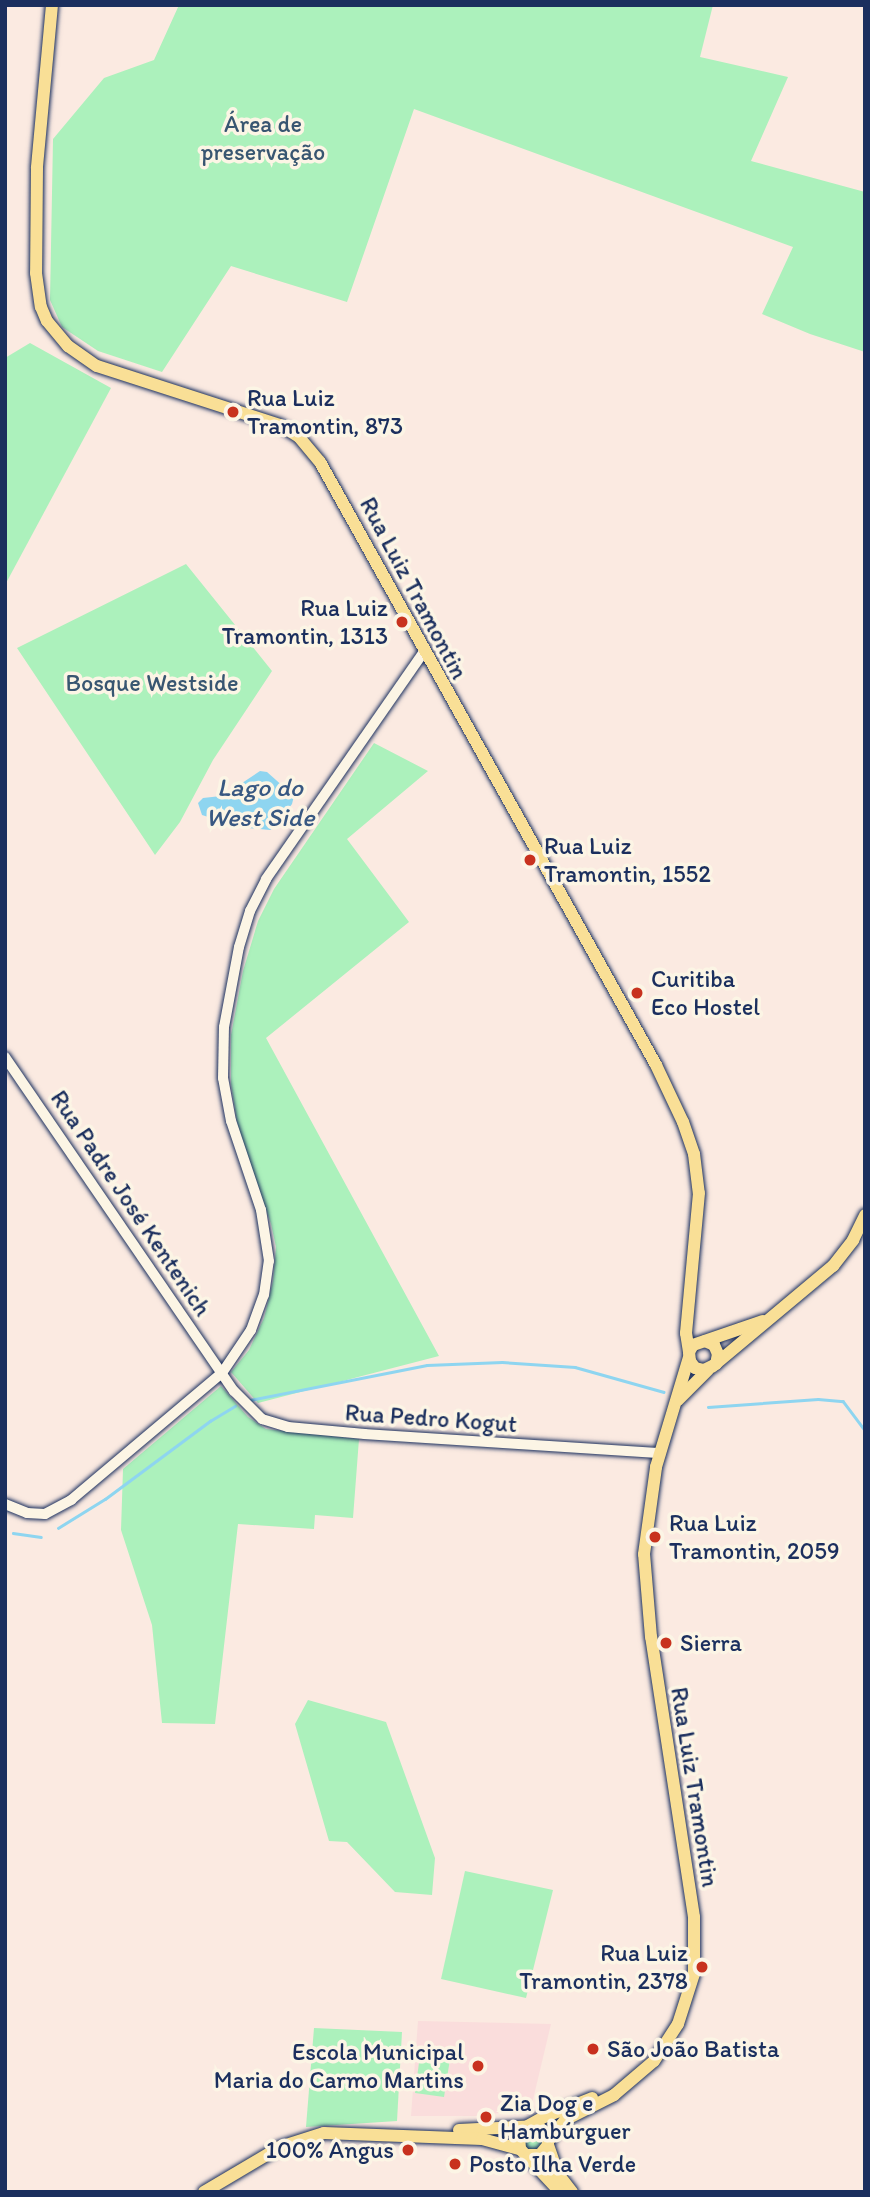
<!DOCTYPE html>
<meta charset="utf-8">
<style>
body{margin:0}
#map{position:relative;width:870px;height:2197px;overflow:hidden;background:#fbeae1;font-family:Itim,sans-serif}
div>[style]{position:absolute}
.built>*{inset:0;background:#fadddc}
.green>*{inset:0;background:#acf1bc}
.water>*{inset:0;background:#8ed5f0}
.stream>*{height:2.5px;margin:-1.25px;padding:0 1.25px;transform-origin:1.25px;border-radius:1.25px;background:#8ed5f0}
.roads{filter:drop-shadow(0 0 2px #1b2f5e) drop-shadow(0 0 2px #1b2f5e)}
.minor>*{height:10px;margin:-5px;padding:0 5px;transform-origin:5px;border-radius:5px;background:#fcf5e5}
.major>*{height:12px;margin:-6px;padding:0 6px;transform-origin:6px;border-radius:6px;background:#f9df96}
.dots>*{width:19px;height:19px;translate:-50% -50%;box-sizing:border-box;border:4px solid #fcf5e5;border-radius:50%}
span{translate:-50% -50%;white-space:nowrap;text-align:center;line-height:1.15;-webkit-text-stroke:7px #fcf5e5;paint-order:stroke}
.park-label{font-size:24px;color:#385671}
.poi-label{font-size:24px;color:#1b2f5e}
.left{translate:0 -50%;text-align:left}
.right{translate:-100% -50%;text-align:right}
.street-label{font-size:24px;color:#1b2f5e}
.water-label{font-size:26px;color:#385882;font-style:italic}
.frame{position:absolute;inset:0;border:7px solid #1b2f5e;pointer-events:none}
</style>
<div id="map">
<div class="built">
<i style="clip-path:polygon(418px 2021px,551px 2024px,531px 2108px,479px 2116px,411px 2116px)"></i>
</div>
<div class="green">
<i style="clip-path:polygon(179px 5px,713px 5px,700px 57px,788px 77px,751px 161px,865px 192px,865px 352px,810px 334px,762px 314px,793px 247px,414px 109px,347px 302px,231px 266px,162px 372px,98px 351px,62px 327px,50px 300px,53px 139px,104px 78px,154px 60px)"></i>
<i style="clip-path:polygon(30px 343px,111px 388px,5px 585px,5px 358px)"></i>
<i style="clip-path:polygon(186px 564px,272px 671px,213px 760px,180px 822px,155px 855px,17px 648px)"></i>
<i style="clip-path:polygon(374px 743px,428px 771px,347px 839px,409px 922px,266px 1038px,439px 1356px,258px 1403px,231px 1372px,249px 1350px,264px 1318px,273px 1281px,276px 1247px,271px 1224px,238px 1128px,231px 1084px,231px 1035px,243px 971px,258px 921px,274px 889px)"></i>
<i style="clip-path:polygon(221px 1386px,248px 1417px,266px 1429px,359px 1439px,353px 1518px,315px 1515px,314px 1529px,238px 1524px,215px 1724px,162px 1723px,152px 1625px,121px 1530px,123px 1469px)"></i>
<i style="clip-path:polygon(308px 1700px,386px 1722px,435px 1858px,432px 1895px,395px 1892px,347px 1842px,329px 1841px,295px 1724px)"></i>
<i style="clip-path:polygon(465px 1871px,553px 1890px,526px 1998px,441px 1979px)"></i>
<i style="clip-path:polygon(314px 2028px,402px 2032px,397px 2121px,306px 2127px)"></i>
<i style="clip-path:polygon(420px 2055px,450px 2059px,444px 2097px,415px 2093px)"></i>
<i style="clip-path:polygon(530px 2131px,540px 2132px,544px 2141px,539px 2150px,526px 2149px,523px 2137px)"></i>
</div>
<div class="water">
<i style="clip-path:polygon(260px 771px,267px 772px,294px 796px,292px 804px,275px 827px,270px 830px,239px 827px,202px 815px,198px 803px,203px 798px,230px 795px,233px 789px)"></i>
</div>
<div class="stream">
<i style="left:250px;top:1400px;width:180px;rotate:-11.2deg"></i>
<i style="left:427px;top:1365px;width:75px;rotate:-2.3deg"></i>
<i style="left:502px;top:1362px;width:73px;rotate:3.9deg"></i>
<i style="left:575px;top:1367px;width:92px;rotate:15.7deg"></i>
<i style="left:708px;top:1407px;width:110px;rotate:-4.2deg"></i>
<i style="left:818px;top:1399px;width:25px;rotate:5deg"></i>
<i style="left:843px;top:1401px;width:36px;rotate:53deg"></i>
<i style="left:58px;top:1528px;width:55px;rotate:-31.7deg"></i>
<i style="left:105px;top:1499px;width:131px;rotate:-36.6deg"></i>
<i style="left:210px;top:1421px;width:29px;rotate:-31deg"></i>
<i style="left:13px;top:1533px;width:28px;rotate:8deg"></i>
</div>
<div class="roads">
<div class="minor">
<i style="left:5px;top:1057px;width:405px;rotate:55.6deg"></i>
<i style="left:234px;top:1391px;width:40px;rotate:45deg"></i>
<i style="left:262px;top:1419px;width:27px;rotate:17deg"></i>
<i style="left:288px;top:1427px;width:77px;rotate:5.2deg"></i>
<i style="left:365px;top:1434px;width:296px;rotate:3.7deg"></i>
<i style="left:5px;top:1504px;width:24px;rotate:22deg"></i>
<i style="left:27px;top:1513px;width:18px;rotate:3deg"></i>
<i style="left:45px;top:1514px;width:30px;rotate:-28deg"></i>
<i style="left:71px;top:1500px;width:197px;rotate:-40.1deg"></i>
<i style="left:222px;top:1373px;width:52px;rotate:-56deg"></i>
<i style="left:251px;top:1330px;width:37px;rotate:-70deg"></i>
<i style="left:264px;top:1295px;width:34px;rotate:-82deg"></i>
<i style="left:269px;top:1261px;width:52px;rotate:-98.9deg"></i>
<i style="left:261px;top:1210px;width:94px;rotate:-108.6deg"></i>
<i style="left:231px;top:1121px;width:44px;rotate:-100.5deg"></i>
<i style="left:223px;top:1078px;width:51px;rotate:-88.9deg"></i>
<i style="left:224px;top:1027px;width:81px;rotate:-79.4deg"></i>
<i style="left:239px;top:947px;width:38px;rotate:-73deg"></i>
<i style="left:250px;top:911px;width:36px;rotate:-63deg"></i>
<i style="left:266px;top:879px;width:277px;rotate:-55.2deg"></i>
</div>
<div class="major">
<i style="left:52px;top:5px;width:164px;rotate:95.3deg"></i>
<i style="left:37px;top:168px;width:105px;rotate:90.5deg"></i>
<i style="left:36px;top:273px;width:34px;rotate:82deg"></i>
<i style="left:41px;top:307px;width:15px;rotate:67deg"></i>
<i style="left:47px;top:321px;width:33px;rotate:50deg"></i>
<i style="left:68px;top:346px;width:35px;rotate:35deg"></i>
<i style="left:97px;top:366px;width:192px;rotate:17.9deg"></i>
<i style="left:280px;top:425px;width:22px;rotate:32deg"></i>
<i style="left:299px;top:437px;width:33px;rotate:50deg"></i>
<i style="left:320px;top:462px;width:690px;rotate:60.87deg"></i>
<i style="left:656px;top:1065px;width:63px;rotate:64.7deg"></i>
<i style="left:683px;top:1122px;width:34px;rotate:71deg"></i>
<i style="left:694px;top:1154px;width:39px;rotate:83deg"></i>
<i style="left:699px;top:1193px;width:141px;rotate:95.3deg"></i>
<i style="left:686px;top:1333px;width:19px;rotate:81deg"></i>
<i style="left:705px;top:1341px;width:10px;rotate:24deg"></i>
<i style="left:714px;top:1345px;width:10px;rotate:66deg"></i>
<i style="left:718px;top:1354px;width:10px;rotate:101deg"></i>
<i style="left:716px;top:1364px;width:13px;rotate:153deg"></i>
<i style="left:704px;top:1370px;width:9px;rotate:-167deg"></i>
<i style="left:695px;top:1368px;width:9px;rotate:-126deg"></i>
<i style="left:690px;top:1361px;width:9px;rotate:-96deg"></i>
<i style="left:689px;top:1352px;width:8px;rotate:-60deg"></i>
<i style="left:693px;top:1345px;width:74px;rotate:-18.9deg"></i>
<i style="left:712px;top:1367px;width:158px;rotate:-39.9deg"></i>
<i style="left:833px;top:1266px;width:33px;rotate:-52deg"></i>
<i style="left:853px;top:1240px;width:28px;rotate:-64deg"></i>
<i style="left:678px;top:1400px;width:42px;rotate:-45deg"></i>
<i style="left:459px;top:2130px;width:79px;rotate:-2.9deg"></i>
<i style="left:538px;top:2126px;width:14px;rotate:45deg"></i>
<i style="left:548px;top:2136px;width:9px;rotate:90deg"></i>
<i style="left:548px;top:2145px;width:13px;rotate:129deg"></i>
<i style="left:540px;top:2155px;width:14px;rotate:180deg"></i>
<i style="left:549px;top:2140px;width:26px;rotate:-51deg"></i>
<i style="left:565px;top:2120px;width:55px;rotate:-27deg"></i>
<i style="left:614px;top:2095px;width:52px;rotate:-40.4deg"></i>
<i style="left:654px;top:2061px;width:44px;rotate:-57deg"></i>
<i style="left:678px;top:2024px;width:52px;rotate:-72.3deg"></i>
<i style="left:694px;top:1974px;width:57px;rotate:-90deg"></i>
<i style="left:694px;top:1917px;width:283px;rotate:-98.7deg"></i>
<i style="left:651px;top:1637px;width:83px;rotate:-94.8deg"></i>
<i style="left:644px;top:1554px;width:88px;rotate:-82.1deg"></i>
<i style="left:656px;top:1467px;width:115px;rotate:-73.3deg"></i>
<i style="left:548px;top:2145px;width:31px;rotate:71deg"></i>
<i style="left:558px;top:2174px;width:23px;rotate:52deg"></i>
<i style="left:204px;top:2192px;width:88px;rotate:-30.6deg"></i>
<i style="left:280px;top:2147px;width:46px;rotate:-17.7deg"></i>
<i style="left:324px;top:2133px;width:158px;rotate:2.2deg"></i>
<i style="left:482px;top:2139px;width:39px;rotate:15deg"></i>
<i style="left:560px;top:2192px;width:59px;rotate:-132.9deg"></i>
<i style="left:520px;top:2149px;width:13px;rotate:-94deg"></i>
<i style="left:519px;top:2136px;width:9px;rotate:-58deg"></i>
<i style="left:524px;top:2128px;width:21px;rotate:-29deg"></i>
<i style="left:542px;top:2118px;width:54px;rotate:-21.8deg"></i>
</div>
</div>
<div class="dots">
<i style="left:233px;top:412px;background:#c8321e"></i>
<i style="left:402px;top:622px;background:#c8321e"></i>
<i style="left:530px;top:860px;background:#c8321e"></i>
<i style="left:637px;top:993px;background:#c8321e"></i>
<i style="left:655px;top:1537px;background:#c8321e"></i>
<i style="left:666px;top:1643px;background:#c8321e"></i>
<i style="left:702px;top:1967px;background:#c8321e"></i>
<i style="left:593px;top:2049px;background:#c8321e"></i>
<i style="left:478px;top:2066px;background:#c8321e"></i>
<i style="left:486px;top:2117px;background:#c8321e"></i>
<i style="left:408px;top:2150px;background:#c8321e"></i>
<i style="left:455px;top:2164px;background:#c8321e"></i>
</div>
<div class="park-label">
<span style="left:263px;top:138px">Área de<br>preservação</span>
<span style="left:152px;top:683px">Bosque Westside</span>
</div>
<div class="poi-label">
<span class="left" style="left:247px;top:412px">Rua Luiz<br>Tramontin, 873</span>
<span class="right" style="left:388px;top:622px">Rua Luiz<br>Tramontin, 1313</span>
<span class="left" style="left:544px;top:860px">Rua Luiz<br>Tramontin, 1552</span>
<span class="left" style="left:651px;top:993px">Curitiba<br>Eco Hostel</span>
<span class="left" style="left:669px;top:1537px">Rua Luiz<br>Tramontin, 2059</span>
<span class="left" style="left:680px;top:1643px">Sierra</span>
<span class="right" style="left:688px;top:1967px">Rua Luiz<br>Tramontin, 2378</span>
<span class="left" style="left:607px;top:2049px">São João Batista</span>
<span class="right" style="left:464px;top:2066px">Escola Municipal<br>Maria do Carmo Martins</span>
<span class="left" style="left:500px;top:2117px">Zia Dog e<br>Hambúrguer</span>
<span class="right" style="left:394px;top:2150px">100% Angus</span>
<span class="left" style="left:469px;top:2164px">Posto Ilha Verde</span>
</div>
<div class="street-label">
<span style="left:414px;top:588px;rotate:62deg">Rua Luiz Tramontin</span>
<span style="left:131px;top:1203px;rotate:56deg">Rua Padre José Kentenich</span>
<span style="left:431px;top:1418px;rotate:4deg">Rua Pedro Kogut</span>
<span style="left:695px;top:1787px;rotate:81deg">Rua Luiz Tramontin</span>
</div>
<div class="water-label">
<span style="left:260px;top:803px">Lago do<br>West Side</span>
</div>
<div class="frame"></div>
</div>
